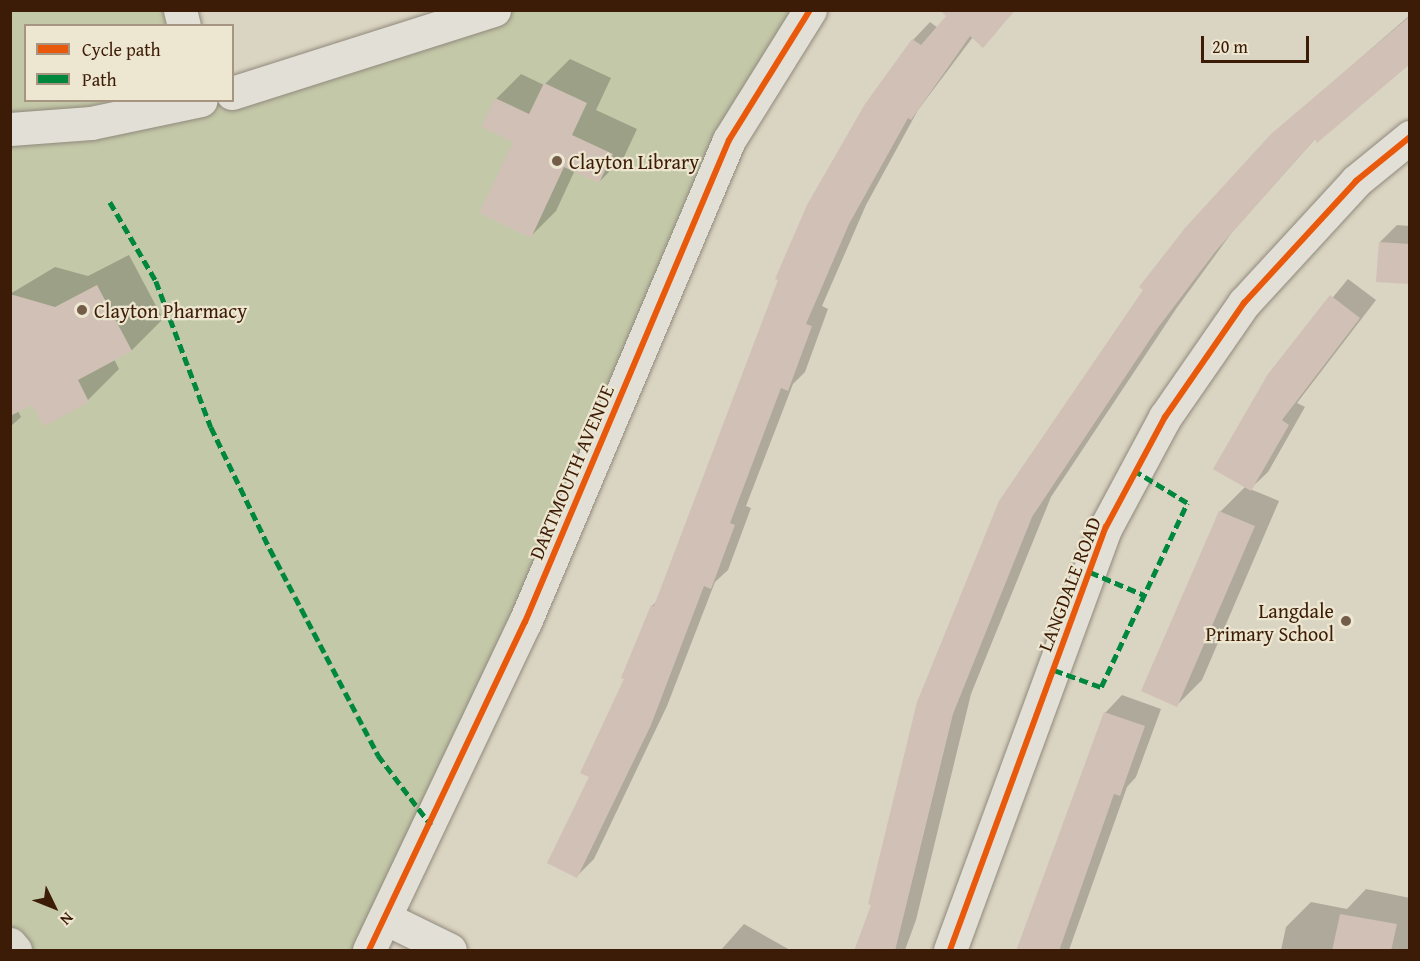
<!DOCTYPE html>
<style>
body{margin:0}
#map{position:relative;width:1420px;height:961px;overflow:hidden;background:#dad4c2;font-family:"Gentium Book Plus",serif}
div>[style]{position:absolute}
.green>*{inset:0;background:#c3c8a8}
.shadow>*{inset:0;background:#0003}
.building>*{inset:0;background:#d0c0b5}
.roads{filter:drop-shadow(0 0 2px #91897c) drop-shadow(0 0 2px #91897c)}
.minor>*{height:33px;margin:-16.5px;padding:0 16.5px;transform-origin:16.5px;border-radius:16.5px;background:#e2dfd6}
.major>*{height:33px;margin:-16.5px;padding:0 16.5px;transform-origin:16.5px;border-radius:16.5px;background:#dddad0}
.quiet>*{height:4.5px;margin-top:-2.25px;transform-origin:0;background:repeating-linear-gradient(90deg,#00873e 0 9px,transparent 0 13.5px)}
.cycleway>*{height:6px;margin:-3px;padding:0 3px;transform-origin:3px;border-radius:3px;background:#e8590c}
.dots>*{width:16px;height:16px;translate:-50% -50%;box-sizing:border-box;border:3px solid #ede6d1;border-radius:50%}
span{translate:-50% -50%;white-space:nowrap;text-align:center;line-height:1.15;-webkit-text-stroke:4.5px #ede6d1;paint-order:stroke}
.poi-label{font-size:20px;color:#3c1c06}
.left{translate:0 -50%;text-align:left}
.right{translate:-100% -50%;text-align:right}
.street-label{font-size:20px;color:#3c1c06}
.frame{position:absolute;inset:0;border:12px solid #3c1c06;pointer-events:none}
.legend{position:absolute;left:24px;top:24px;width:210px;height:78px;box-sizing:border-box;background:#ede6d1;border:2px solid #a69580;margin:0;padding:8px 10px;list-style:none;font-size:18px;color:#3c1c06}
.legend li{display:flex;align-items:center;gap:12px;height:30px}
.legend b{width:30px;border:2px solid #a69580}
.north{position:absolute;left:24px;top:877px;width:60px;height:60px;-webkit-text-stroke:4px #ede6d1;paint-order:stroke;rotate:133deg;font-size:16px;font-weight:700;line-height:24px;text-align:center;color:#3c1c06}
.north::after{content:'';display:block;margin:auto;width:21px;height:27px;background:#3c1c06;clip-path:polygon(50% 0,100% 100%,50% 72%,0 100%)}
.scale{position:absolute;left:1201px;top:36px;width:108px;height:27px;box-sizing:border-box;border:3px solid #3c1c06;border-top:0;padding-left:8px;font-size:18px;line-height:21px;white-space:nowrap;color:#3c1c06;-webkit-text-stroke:4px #ede6d1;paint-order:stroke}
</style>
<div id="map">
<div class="green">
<i style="clip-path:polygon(10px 11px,180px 11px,184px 25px,26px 26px,26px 100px,232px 100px,496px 11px,810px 11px,369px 950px,15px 950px,11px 944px)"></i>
</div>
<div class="shadow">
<i style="clip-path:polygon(954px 10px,1015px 10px,983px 46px,973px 37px,918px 110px,866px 205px,822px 306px,828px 309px,805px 372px,793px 384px,746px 506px,751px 508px,728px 570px,715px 582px,667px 706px,594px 859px,577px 876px,591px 776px,652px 606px,658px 600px,866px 105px,913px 40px,930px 22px,938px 28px)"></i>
<i style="clip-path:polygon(1410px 15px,1410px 63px,1316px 138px,1233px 231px,1176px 309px,1051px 497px,971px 694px,916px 920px,905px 950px,856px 950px,896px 842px,1000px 502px,1272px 135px)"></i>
<i style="clip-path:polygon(570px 59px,611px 78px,596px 110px,637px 129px,624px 157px,599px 182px,575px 170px,556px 211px,531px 236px,515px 141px,496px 99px,521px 74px,544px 85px)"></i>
<i style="clip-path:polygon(1397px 225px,1410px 226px,1410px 283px,1380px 242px)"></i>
<i style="clip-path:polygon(129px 255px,163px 319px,132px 350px,114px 359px,119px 369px,88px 400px,33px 403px,18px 411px,21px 417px,10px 427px,10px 294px,55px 267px,88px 276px)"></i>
<i style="clip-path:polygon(1348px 279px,1376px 300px,1297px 403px,1305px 407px,1268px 472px,1250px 489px,1279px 501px,1202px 680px,1177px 705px,1220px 512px,1246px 486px,1269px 375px)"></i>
<i style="clip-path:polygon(1122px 695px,1161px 709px,1136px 777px,1127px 787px,1069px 950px,1019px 950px,1105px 713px)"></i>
<i style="clip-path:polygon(1366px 889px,1410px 898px,1410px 950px,1281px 950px,1286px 927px,1311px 902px,1347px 909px)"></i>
<i style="clip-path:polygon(744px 924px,790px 950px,721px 950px)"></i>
</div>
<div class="building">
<i style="clip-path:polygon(940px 10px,1015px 10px,983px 48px,970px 36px,911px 120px,908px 118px,849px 224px,806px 324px,812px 326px,788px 391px,781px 388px,730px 523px,735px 525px,711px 589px,704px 586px,651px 725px,577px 878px,547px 863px,589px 777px,580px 773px,624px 679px,621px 678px,651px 605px,654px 606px,778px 280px,775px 279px,807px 205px,865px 104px,912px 39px,921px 45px,946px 16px)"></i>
<i style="clip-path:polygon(1410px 16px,1410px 64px,1317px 143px,1315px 139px,1215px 252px,1157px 329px,1032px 517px,953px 714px,895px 951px,854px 951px,871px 905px,868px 904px,917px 702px,999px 501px,1143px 290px,1139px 287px,1185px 228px,1271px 134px)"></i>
<i style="clip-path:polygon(544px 83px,587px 103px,572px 135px,613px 154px,599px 183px,564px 167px,531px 238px,479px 213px,513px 142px,481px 127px,495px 98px,529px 114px)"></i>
<i style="clip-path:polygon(1379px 242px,1410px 244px,1410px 284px,1376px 282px)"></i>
<i style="clip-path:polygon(97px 285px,132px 351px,78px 380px,89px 402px,44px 426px,32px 405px,10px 416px,10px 294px,55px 307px)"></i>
<i style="clip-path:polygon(1330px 295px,1360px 318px,1282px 420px,1289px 425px,1251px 491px,1213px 469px,1268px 374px)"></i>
<i style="clip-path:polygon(1219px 511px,1255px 526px,1177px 707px,1141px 691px)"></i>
<i style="clip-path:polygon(1104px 712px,1145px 726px,1120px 796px,1114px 794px,1059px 951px,1016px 951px)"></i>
<i style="clip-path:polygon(1340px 914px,1397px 924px,1391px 951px,1332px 951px)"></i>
</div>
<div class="roads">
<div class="minor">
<i style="left:180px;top:10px;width:16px;rotate:76deg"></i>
<i style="left:232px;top:93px;width:275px;rotate:-17.6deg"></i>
<i style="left:10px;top:129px;width:81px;rotate:-4.2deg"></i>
<i style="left:91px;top:123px;width:112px;rotate:-11.8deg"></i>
<i style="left:387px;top:919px;width:70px;rotate:26.2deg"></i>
<i style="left:369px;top:950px;width:363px;rotate:-64.6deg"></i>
<i style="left:525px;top:622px;width:523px;rotate:-67.06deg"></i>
<i style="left:729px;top:140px;width:153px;rotate:-58.1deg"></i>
<i style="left:950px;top:950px;width:451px;rotate:-69.8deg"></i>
<i style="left:1106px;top:527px;width:125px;rotate:-61.8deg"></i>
<i style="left:1165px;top:417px;width:139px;rotate:-55.3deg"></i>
<i style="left:1244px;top:303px;width:166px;rotate:-47.4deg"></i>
<i style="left:1356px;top:181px;width:70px;rotate:-39.2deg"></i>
</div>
<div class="major">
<i style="left:10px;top:944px;width:8px;rotate:50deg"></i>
</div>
</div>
<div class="quiet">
<i style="left:110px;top:202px;width:91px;rotate:59.8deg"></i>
<i style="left:156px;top:281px;width:156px;rotate:69.4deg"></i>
<i style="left:211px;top:427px;width:136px;rotate:64.2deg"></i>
<i style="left:270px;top:549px;width:233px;rotate:62.3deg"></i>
<i style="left:378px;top:755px;width:88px;rotate:52.9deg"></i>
<i style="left:1090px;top:572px;width:59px;rotate:23.1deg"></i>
<i style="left:1054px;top:670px;width:50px;rotate:19.9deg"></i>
<i style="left:1101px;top:687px;width:203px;rotate:-64.9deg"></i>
<i style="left:1187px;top:503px;width:60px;rotate:-148.7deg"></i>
</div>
<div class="cycleway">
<i style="left:369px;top:950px;width:363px;rotate:-64.6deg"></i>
<i style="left:525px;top:622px;width:523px;rotate:-67.06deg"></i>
<i style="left:729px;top:140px;width:153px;rotate:-58.1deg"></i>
<i style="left:950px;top:950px;width:451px;rotate:-69.8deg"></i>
<i style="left:1106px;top:527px;width:125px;rotate:-61.8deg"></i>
<i style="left:1165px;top:417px;width:139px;rotate:-55.3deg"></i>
<i style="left:1244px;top:303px;width:166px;rotate:-47.4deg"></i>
<i style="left:1356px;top:181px;width:70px;rotate:-39.2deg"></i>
</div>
<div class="dots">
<i style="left:557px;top:161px;background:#735c48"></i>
<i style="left:82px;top:310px;background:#735c48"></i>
<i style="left:1346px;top:621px;background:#735c48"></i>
</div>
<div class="poi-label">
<span class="left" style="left:569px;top:161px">Clayton Library</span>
<span class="left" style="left:94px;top:310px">Clayton Pharmacy</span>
<span class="right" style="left:1334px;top:622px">Langdale<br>Primary School</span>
</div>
<div class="street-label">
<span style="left:571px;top:472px;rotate:-67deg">DARTMOUTH AVENUE</span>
<span style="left:1069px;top:584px;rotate:-69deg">LANGDALE ROAD</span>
</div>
<div class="frame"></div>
<ul class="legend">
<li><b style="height:8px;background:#e8590c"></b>Cycle path</li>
<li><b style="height:8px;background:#00873e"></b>Path</li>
</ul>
<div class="north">N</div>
<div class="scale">20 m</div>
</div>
